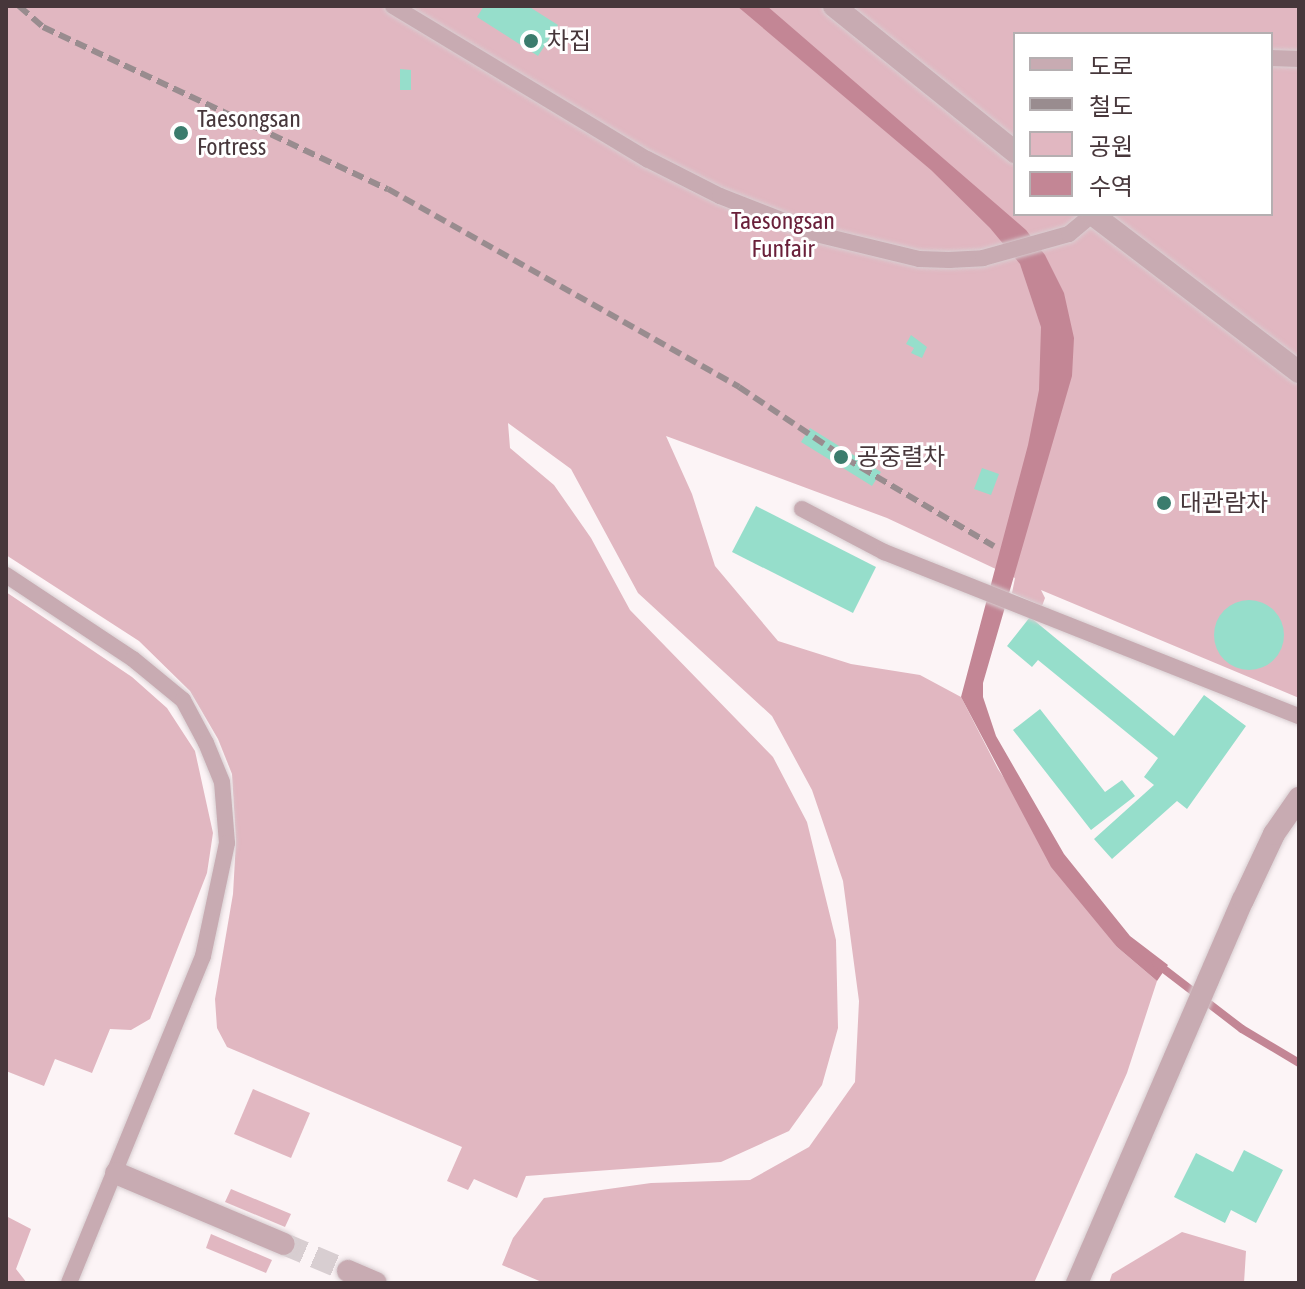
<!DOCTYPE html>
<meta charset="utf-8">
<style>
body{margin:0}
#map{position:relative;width:1305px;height:1289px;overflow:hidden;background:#fcf4f6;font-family:"Asap Condensed","Noto Sans KR",sans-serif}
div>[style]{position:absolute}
.green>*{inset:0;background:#e1b7c1}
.water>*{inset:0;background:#c38695}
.stream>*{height:8px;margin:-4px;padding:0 4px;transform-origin:4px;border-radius:4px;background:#c38695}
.building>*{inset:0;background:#96decb}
.round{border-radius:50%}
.tertiary-tunnel>*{height:22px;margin-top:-11px;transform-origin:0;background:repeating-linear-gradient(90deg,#d8ced1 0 22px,transparent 0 33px)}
.roads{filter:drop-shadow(0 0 2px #d8ced1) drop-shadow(0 0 2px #d8ced1)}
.service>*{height:16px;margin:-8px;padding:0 8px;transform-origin:8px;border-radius:8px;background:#c8abb2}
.minor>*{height:22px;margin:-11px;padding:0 11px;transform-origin:11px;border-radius:11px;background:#c8abb2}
.tertiary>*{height:22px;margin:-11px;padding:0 11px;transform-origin:11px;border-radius:11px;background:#c8abb2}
.rail>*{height:6px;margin-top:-3px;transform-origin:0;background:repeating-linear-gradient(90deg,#998c8f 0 12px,transparent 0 18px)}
.dots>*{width:22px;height:22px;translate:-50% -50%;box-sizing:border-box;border:4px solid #fff;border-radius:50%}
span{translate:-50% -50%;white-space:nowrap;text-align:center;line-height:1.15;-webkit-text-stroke:6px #fff;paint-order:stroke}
.poi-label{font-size:24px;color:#47373b}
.left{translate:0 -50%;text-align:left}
.park-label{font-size:24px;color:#6a203a}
.frame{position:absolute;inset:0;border:8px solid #47373b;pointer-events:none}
.legend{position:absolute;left:1013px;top:32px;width:260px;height:184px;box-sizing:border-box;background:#fff;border:2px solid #b5afb1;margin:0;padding:10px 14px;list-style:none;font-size:24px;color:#47373b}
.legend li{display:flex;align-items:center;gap:16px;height:40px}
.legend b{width:40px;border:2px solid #b5afb1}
</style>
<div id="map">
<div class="green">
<i style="clip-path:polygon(evenodd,6px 6px,1299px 6px,1299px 698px,1041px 590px,1045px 598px,1042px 606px,1012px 593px,1015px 578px,887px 518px,666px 436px,692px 494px,715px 566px,778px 641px,851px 664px,920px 675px,961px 697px,998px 769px,1117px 947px,1157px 981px,1127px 1073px,1034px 1283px,544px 1283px,502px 1265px,513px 1238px,544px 1198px,651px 1183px,750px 1180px,809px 1147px,855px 1082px,859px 1001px,843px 881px,812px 790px,772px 716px,638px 593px,571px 469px,508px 423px,510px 448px,554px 485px,591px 538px,630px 610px,773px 757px,807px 822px,836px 940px,838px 1028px,822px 1085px,789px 1131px,721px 1162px,526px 1176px,517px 1198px,474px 1179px,468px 1190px,447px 1181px,462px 1147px,227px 1047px,217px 1028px,215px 999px,233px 894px,236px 841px,232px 774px,218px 739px,190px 691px,139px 641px,6px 555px,6px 6px,1015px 34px,1271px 34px,1271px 214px,1015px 214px,1015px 34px)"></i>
<i style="clip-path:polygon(6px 592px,132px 677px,167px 708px,195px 751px,213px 833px,207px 873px,150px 1019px,131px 1030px,110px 1029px,92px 1073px,55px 1059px,44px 1086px,6px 1071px)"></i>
<i style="clip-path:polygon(253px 1089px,310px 1113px,291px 1158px,234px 1134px)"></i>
<i style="clip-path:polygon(231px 1189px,291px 1214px,285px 1227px,225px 1202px)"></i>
<i style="clip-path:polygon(6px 1216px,31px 1229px,16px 1269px,27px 1283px,6px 1283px)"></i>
<i style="clip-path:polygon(1182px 1232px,1246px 1251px,1244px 1283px,1109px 1283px,1112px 1274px)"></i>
<i style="clip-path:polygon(211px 1234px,272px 1260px,266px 1273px,206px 1248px)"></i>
</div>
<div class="water">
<i style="clip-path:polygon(737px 6px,767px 6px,1026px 230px,1045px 255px,1064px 293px,1074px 338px,1072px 376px,983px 683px,983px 697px,996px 736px,1064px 854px,1130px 936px,1168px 965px,1157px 981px,1117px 947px,1051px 867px,961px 697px,1028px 445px,1039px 390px,1041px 327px,1020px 264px,990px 228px,931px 170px)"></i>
</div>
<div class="stream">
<i style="left:1156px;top:963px;width:108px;rotate:37.5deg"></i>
<i style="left:1242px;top:1029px;width:66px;rotate:30.8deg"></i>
</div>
<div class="building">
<i style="clip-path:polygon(484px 6px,528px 6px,558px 25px,538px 56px,477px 17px)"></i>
<i style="clip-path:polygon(400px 69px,411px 70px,411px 90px,400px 90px)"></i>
<i style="clip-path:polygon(911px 335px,927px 347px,922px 358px,911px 353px,914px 348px,906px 344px)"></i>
<i style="clip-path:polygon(810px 428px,881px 472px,872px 486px,801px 442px)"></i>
<i style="clip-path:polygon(982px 468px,999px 474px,991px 495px,974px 489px)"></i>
<i style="clip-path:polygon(756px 506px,876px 567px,853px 613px,732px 552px)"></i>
<i class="round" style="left:1214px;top:600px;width:70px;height:70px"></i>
<i style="clip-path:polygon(1030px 617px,1174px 736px,1204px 695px,1246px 726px,1187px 809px,1177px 801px,1112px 859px,1094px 839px,1154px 785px,1144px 777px,1158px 758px,1038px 660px,1032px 667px,1007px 646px)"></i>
<i style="clip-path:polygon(1040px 709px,1105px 792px,1122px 780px,1135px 796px,1091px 830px,1013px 730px)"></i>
<i style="clip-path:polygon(1244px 1150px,1283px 1170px,1256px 1223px,1231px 1210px,1225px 1223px,1174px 1197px,1196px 1153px,1233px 1172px)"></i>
</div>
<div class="tertiary-tunnel">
<i style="left:284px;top:1244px;width:69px;rotate:22.9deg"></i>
</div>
<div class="roads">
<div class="service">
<i style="left:393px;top:6px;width:297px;rotate:31.1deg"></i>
<i style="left:647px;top:159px;width:82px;rotate:26.9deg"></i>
<i style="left:720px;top:196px;width:107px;rotate:21.3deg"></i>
<i style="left:820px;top:235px;width:102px;rotate:13.6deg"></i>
<i style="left:919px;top:259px;width:30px;rotate:2deg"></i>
<i style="left:949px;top:260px;width:34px;rotate:-3deg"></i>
<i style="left:983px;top:258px;width:89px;rotate:-15.6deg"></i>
<i style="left:1069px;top:234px;width:31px;rotate:-40deg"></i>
<i style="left:1271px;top:58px;width:28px;rotate:2deg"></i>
<i style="left:802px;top:509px;width:93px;rotate:27.7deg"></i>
<i style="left:884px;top:552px;width:446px;rotate:21.6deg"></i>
<i style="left:6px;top:575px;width:152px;rotate:33.5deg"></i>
<i style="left:133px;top:659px;width:65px;rotate:39.4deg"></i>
<i style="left:183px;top:700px;width:49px;rotate:61.9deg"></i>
<i style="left:206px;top:743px;width:42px;rotate:67.7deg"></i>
<i style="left:222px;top:782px;width:61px;rotate:85.3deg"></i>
<i style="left:227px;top:843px;width:116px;rotate:102deg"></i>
<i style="left:203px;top:956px;width:353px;rotate:112.3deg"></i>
</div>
<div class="minor">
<i style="left:834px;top:6px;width:233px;rotate:38.9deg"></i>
<i style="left:1092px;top:214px;width:260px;rotate:37.4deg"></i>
<i style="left:1077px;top:1283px;width:417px;rotate:-66.6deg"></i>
<i style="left:1243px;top:900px;width:73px;rotate:-64.8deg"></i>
<i style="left:1274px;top:834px;width:44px;rotate:-55.2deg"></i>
</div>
<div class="tertiary">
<i style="left:116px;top:1173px;width:182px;rotate:22.9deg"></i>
<i style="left:348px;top:1271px;width:30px;rotate:23deg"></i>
</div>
</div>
<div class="rail">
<i style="left:19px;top:6px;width:32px;rotate:41deg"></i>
<i style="left:43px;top:27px;width:381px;rotate:25.2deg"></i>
<i style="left:388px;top:189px;width:403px;rotate:29.4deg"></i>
<i style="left:739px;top:387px;width:128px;rotate:33.8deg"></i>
<i style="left:845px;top:458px;width:173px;rotate:30.6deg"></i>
</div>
<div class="dots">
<i style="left:531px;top:41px;background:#3b7c6d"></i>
<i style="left:181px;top:133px;background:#3b7c6d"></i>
<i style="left:841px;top:457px;background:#3b7c6d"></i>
<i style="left:1164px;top:503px;background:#3b7c6d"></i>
</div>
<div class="poi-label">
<span class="left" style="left:547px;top:41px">차집</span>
<span class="left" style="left:197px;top:133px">Taesongsan<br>Fortress</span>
<span class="left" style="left:857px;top:457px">공중렬차</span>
<span class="left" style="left:1180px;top:503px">대관람차</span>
</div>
<div class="park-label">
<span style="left:783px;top:235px">Taesongsan<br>Funfair</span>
</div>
<div class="frame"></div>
<ul class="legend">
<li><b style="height:10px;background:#c8abb2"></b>도로</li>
<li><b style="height:10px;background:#998c8f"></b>철도</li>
<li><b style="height:22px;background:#e1b7c1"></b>공원</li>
<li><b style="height:22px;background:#c38695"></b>수역</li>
</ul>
</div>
